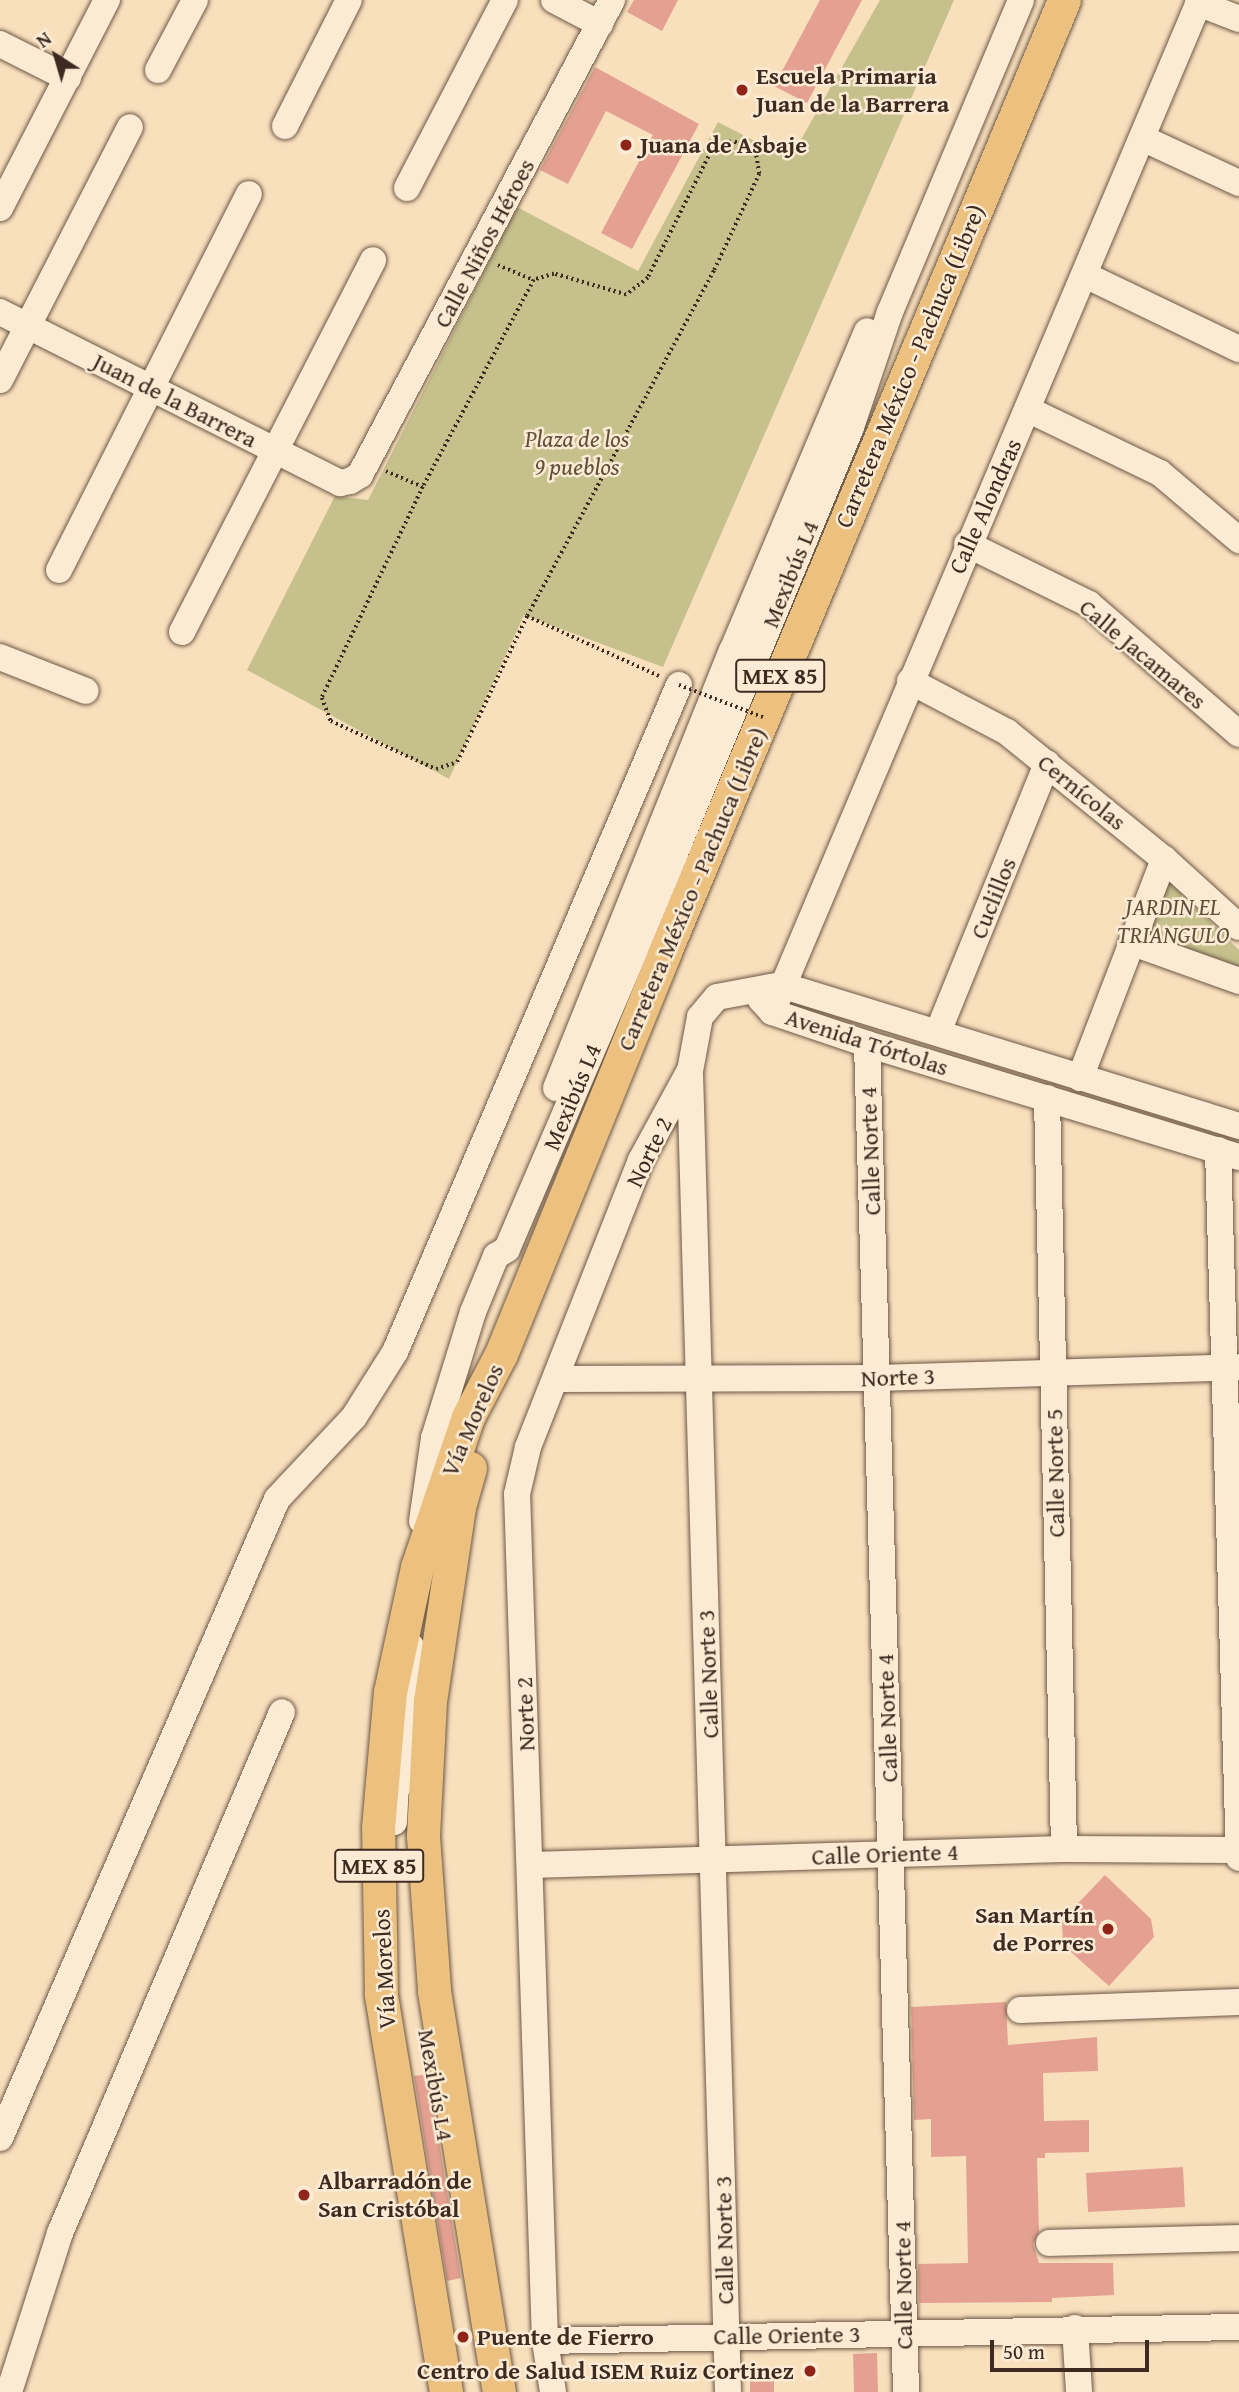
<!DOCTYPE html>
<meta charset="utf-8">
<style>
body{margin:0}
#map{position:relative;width:1239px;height:2392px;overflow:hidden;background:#f9e0bd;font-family:"Gentium Book Plus",serif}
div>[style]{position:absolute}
.green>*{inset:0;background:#c5c08c}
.building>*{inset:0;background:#e4a191}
.path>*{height:3.5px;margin-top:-1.75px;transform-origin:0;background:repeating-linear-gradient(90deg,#3e2a20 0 2px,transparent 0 5.5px)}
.roads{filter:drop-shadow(0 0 2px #6d5847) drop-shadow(0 0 2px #6d5847)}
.minor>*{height:26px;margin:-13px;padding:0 13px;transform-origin:13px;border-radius:13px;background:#fbebd4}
.major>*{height:33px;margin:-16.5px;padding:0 16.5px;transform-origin:16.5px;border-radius:16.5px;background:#ecc07e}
.path-bridge>*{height:3.5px;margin-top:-1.75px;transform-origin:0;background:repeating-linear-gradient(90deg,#3e2a20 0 2px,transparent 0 5.5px)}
.dots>*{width:19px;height:19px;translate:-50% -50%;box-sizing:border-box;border:4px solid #fbebd4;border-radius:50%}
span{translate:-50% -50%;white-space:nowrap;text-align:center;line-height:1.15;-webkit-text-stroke:5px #fbebd4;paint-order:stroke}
.shield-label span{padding:2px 5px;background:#fbebd4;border:2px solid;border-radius:5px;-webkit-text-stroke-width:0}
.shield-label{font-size:23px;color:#3e2a20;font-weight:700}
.poi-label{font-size:24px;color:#3e2a20;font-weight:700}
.left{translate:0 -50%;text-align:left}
.right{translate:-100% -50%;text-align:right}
.street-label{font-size:24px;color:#3e2a20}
.park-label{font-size:24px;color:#60503b;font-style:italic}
.north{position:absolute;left:21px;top:21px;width:70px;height:70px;-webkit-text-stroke:5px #fbebd4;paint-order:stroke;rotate:323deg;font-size:19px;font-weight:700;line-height:28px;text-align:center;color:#3e2a20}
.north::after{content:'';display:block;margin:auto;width:24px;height:32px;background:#3e2a20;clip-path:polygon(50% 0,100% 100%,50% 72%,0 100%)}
.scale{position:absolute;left:990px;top:2340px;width:159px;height:32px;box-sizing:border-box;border:4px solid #3e2a20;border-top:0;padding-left:9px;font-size:21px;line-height:24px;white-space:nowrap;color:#3e2a20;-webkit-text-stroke:5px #fbebd4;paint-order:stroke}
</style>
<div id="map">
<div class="green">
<i style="clip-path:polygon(880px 0,954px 0,663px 667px,524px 615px,449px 779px,247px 670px,335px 496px,368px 500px,517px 207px,638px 271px,718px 122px,790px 159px)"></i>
<i style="clip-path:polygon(1163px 876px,1239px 950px,1239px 969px,1141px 937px)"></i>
</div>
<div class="building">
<i style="clip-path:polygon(634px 0,678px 0,662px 31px,627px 12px)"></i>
<i style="clip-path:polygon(820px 0,862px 0,807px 103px,774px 86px)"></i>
<i style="clip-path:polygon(595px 67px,699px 124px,632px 249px,601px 233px,653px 135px,606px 111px,568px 184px,540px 170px)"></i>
<i style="clip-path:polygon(1105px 1875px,1151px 1919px,1154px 1937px,1109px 1986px,1063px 1945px,1062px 1920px)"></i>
<i style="clip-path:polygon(1006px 2002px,1008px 2045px,1097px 2037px,1098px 2071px,1043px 2073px,1044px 2121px,1089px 2120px,1089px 2152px,1045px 2153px,1045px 2158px,1037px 2158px,1039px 2232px,1033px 2244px,1039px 2263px,1113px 2263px,1114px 2295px,1052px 2298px,1052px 2302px,919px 2303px,918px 2264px,968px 2263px,966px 2156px,931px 2157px,931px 2119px,914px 2120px,911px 2007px)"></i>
<i style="clip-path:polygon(428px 2074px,461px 2278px,447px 2281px,414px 2076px)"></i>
<i style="clip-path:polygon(1183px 2167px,1185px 2207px,1088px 2212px,1086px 2173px)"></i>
<i style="clip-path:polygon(877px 2353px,878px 2392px,854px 2392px,853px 2354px)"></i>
<i style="clip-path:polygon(774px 2368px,774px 2392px,750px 2392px,750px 2369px)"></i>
</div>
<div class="path">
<i style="left:498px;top:265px;width:39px;rotate:23deg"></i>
<i style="left:534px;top:280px;width:235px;rotate:118.2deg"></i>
<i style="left:423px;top:487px;width:234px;rotate:115.6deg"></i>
<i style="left:322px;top:698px;width:25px;rotate:69deg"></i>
<i style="left:331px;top:721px;width:115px;rotate:24.6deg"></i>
<i style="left:436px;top:769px;width:22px;rotate:-18deg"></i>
<i style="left:457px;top:762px;width:162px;rotate:-64.4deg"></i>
<i style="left:527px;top:616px;width:393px;rotate:-61.6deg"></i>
<i style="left:714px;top:270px;width:106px;rotate:-64.9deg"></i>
<i style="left:759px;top:174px;width:19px;rotate:-99deg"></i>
<i style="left:756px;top:155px;width:18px;rotate:-139deg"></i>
<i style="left:742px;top:143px;width:14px;rotate:-176deg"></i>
<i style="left:728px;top:142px;width:20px;rotate:150deg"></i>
<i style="left:711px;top:152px;width:141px;rotate:116.6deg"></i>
<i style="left:648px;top:278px;width:28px;rotate:142deg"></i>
<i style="left:626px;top:295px;width:75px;rotate:-163.7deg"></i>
<i style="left:554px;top:274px;width:21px;rotate:163deg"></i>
<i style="left:386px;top:471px;width:40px;rotate:23.4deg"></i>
<i style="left:527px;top:616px;width:145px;rotate:24.4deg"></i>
</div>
<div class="roads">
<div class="minor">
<i style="left:554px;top:0;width:52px;rotate:27.6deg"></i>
<i style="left:1198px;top:3px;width:44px;rotate:21.3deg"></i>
<i style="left:0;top:44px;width:76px;rotate:26.6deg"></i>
<i style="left:158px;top:70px;width:79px;rotate:-62.1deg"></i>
<i style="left:285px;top:126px;width:141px;rotate:-63.1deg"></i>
<i style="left:1142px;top:138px;width:107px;rotate:24.9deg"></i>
<i style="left:407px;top:188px;width:212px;rotate:-62.5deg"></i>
<i style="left:0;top:208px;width:234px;rotate:-62.8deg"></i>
<i style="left:1085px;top:275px;width:171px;rotate:25.7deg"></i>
<i style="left:0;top:312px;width:381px;rotate:26.7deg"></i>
<i style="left:340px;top:483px;width:10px;rotate:-11deg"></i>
<i style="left:350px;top:481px;width:12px;rotate:-31deg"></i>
<i style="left:360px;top:475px;width:538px;rotate:-62.05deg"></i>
<i style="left:0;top:380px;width:284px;rotate:-62.8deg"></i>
<i style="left:1029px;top:410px;width:145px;rotate:25.7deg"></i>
<i style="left:1160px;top:473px;width:104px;rotate:40.3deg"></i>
<i style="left:967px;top:544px;width:136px;rotate:26.2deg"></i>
<i style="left:1089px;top:604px;width:198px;rotate:40.9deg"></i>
<i style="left:59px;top:570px;width:421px;rotate:-63.2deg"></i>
<i style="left:182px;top:632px;width:418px;rotate:-62.8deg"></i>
<i style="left:0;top:657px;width:92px;rotate:21.6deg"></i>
<i style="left:910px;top:681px;width:110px;rotate:27.7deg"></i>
<i style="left:1007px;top:732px;width:202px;rotate:39deg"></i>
<i style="left:1164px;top:859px;width:101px;rotate:42.2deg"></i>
<i style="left:1133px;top:943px;width:113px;rotate:19.7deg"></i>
<i style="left:761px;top:1000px;width:16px;rotate:47deg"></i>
<i style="left:772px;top:1012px;width:100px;rotate:18.6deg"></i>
<i style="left:867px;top:1044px;width:389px;rotate:16.9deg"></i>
<i style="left:772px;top:1012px;width:1099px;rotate:-67.08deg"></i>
<i style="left:938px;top:1032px;width:290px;rotate:-67.9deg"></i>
<i style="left:867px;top:1044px;width:1349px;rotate:88.34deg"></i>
<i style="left:1080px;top:1078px;width:235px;rotate:-69deg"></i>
<i style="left:556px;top:1088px;width:471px;rotate:-68.1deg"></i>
<i style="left:732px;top:651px;width:347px;rotate:-67.1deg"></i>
<i style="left:1047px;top:1098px;width:751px;rotate:88.7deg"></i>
<i style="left:1218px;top:1150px;width:708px;rotate:88.3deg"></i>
<i style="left:557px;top:1379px;width:320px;rotate:-0.2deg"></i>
<i style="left:877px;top:1378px;width:362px;rotate:-1.7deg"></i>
<i style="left:422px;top:1521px;width:84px;rotate:-81.8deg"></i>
<i style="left:434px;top:1438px;width:132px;rotate:-72.8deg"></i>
<i style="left:473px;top:1312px;width:61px;rotate:-67.7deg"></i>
<i style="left:496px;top:1256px;width:13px;rotate:-32deg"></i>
<i style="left:507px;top:1249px;width:331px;rotate:-66.8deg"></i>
<i style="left:637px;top:945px;width:560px;rotate:-67.55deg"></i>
<i style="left:851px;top:427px;width:121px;rotate:-71.3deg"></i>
<i style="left:890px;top:312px;width:338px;rotate:-67.2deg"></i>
<i style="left:394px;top:1822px;width:33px;rotate:-87deg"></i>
<i style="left:396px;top:1789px;width:15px;rotate:-53deg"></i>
<i style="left:405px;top:1777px;width:131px;rotate:-87.4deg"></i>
<i style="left:531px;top:1865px;width:533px;rotate:-1.72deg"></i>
<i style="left:1064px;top:1849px;width:175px;rotate:0.3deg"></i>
<i style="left:1020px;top:2010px;width:219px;rotate:-2.1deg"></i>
<i style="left:0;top:2138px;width:696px;rotate:-66.56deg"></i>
<i style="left:277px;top:1499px;width:112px;rotate:-46.8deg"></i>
<i style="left:354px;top:1417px;width:77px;rotate:-57.8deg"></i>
<i style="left:395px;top:1352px;width:725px;rotate:-66.94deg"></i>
<i style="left:1049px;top:2243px;width:190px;rotate:-1.5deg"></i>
<i style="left:1075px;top:2328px;width:64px;rotate:86.4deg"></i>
<i style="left:545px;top:2341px;width:694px;rotate:-1.16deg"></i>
<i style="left:9px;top:2392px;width:167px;rotate:-72.2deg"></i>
<i style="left:60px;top:2233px;width:566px;rotate:-66.92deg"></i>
<i style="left:553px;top:2392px;width:52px;rotate:-98.9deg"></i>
<i style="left:545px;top:2341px;width:847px;rotate:-91.89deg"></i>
<i style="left:517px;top:1494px;width:48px;rotate:-76.8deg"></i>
<i style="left:528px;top:1447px;width:308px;rotate:-68.5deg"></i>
<i style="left:641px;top:1160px;width:100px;rotate:-61.4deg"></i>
<i style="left:728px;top:2392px;width:1322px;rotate:-91.65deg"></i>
<i style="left:690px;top:1071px;width:55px;rotate:-79.5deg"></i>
<i style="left:700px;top:1017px;width:26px;rotate:-50deg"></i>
<i style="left:717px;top:997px;width:65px;rotate:-10.6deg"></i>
<i style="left:781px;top:985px;width:479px;rotate:17.1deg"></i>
</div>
<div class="major">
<i style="left:470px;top:1468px;width:41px;rotate:105.8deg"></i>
<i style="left:459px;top:1507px;width:196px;rotate:98.5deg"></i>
<i style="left:430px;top:1701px;width:135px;rotate:93deg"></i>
<i style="left:423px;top:1836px;width:155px;rotate:85.9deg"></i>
<i style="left:434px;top:1991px;width:406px;rotate:80.8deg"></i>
<i style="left:446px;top:2392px;width:404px;rotate:-99.3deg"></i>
<i style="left:381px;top:1993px;width:165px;rotate:-91deg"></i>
<i style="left:378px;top:1828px;width:137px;rotate:-85deg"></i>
<i style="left:390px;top:1692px;width:128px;rotate:-77.8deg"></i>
<i style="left:417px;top:1567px;width:158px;rotate:-71.2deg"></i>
<i style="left:468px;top:1417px;width:71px;rotate:-62.4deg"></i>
<i style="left:501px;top:1354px;width:432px;rotate:-67.8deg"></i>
<i style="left:664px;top:954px;width:1034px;rotate:-67.25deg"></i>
</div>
</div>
<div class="path-bridge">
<i style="left:679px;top:685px;width:90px;rotate:20.9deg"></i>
</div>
<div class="dots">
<i style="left:742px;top:90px;background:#8f2418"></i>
<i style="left:626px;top:145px;background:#8f2418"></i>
<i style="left:1108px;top:1929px;background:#8f2418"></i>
<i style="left:304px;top:2195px;background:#8f2418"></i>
<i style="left:463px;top:2337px;background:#8f2418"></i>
<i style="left:810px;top:2371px;background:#8f2418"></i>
</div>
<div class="shield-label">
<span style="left:780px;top:676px">MEX 85</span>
<span style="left:379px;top:1866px">MEX 85</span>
</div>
<div class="poi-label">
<span class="left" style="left:756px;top:90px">Escuela Primaria<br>Juan de la Barrera</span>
<span class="left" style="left:640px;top:145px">Juana de Asbaje</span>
<span class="right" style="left:1094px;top:1929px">San Martín<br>de Porres</span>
<span class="left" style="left:318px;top:2195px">Albarradón de<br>San Cristóbal</span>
<span class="left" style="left:477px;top:2337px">Puente de Fierro</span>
<span class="right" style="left:794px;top:2371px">Centro de Salud ISEM Ruiz Cortinez</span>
</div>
<div class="street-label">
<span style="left:484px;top:243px;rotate:-62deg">Calle Niños Héroes</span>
<span style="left:910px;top:366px;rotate:-67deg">Carretera México - Pachuca (Libre)</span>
<span style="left:175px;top:400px;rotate:27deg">Juan de la Barrera</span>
<span style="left:985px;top:506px;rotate:-66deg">Calle Alondras</span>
<span style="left:790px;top:574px;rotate:-68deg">Mexibús L4</span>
<span style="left:1143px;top:654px;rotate:40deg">Calle Jacamares</span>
<span style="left:1082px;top:792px;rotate:39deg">Cernícolas</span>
<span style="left:692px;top:889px;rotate:-67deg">Carretera México - Pachuca (Libre)</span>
<span style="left:993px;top:898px;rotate:-68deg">Cuclillos</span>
<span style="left:867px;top:1042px;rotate:18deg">Avenida Tórtolas</span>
<span style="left:572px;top:1097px;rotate:-67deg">Mexibús L4</span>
<span style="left:870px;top:1151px;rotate:-92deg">Calle Norte 4</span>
<span style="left:649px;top:1152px;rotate:-64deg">Norte 2</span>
<span style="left:898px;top:1377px;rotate:-2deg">Norte 3</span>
<span style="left:472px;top:1420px;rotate:-66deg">Vía Morelos</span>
<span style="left:1055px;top:1473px;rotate:-91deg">Calle Norte 5</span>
<span style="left:708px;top:1674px;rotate:-92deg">Calle Norte 3</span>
<span style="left:525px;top:1714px;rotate:-92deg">Norte 2</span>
<span style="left:887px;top:1718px;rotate:-92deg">Calle Norte 4</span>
<span style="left:885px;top:1854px;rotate:-2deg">Calle Oriente 4</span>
<span style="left:384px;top:1969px;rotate:-93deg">Vía Morelos</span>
<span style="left:436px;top:2085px;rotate:80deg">Mexibús L4</span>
<span style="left:724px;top:2240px;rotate:-91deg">Calle Norte 3</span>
<span style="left:903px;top:2285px;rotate:-91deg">Calle Norte 4</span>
<span style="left:787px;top:2335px;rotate:-1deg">Calle Oriente 3</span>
</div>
<div class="park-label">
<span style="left:577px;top:453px">Plaza de los<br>9 pueblos</span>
<span style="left:1173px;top:921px">JARDIN EL<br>TRIANGULO</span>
</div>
<div class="north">N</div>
<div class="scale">50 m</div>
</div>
